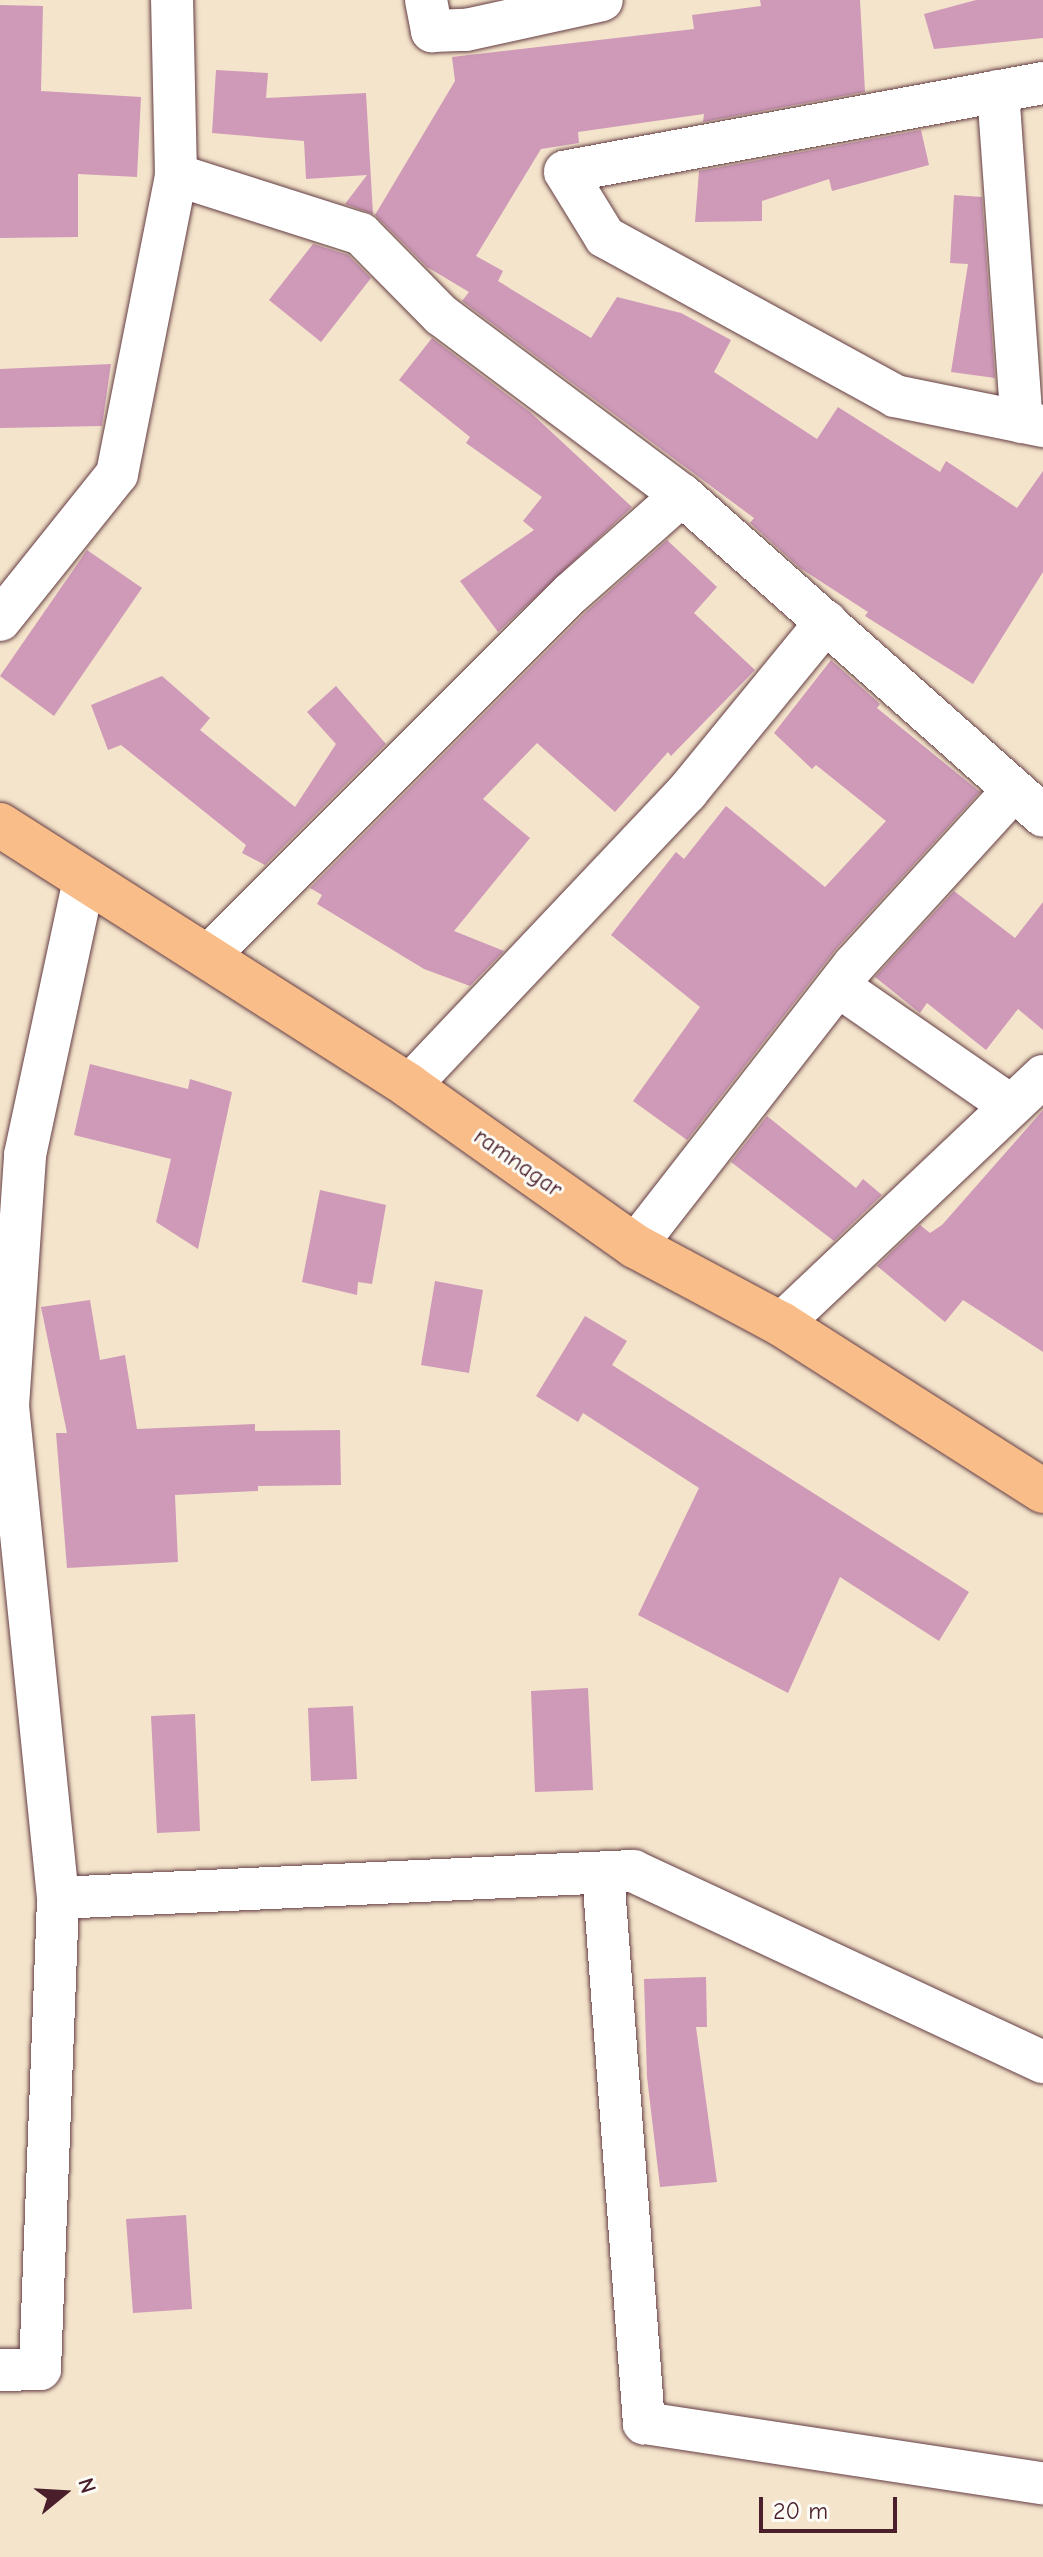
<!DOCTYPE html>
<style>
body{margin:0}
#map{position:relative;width:1043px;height:2557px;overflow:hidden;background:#f4e4cb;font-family:"Comic Neue",sans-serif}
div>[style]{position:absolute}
.building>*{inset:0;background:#ce9ab8}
.roads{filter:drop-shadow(0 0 2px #643d43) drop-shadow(0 0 2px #643d43)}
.minor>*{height:42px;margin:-21px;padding:0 21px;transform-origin:21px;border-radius:21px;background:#fff}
.primary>*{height:44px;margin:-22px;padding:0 22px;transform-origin:22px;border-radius:22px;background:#f8bd89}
span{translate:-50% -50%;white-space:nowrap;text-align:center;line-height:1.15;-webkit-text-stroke:6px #fdfcf7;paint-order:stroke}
.street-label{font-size:24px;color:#4a1f2b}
.north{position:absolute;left:24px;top:2453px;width:80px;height:80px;-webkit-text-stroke:6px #fdfcf7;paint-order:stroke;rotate:72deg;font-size:22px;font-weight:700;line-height:32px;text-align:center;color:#4a1f2b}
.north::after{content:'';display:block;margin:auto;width:28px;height:36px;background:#4a1f2b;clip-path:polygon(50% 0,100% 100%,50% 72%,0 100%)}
.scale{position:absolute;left:759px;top:2497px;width:138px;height:36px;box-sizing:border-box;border:4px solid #4a1f2b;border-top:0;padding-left:10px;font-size:24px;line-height:28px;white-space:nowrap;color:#4a1f2b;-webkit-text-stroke:6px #fdfcf7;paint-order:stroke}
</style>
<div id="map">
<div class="building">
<i style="clip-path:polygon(760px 0,860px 0,865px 92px,703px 122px,704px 114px,578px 132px,579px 143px,541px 149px,476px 256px,503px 271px,498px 281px,591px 338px,617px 297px,681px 313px,731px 340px,714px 372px,817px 439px,838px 407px,940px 472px,946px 461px,1017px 508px,1043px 471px,1043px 572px,973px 684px,865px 616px,868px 612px,800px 568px,750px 523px,754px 518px,462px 301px,469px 292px,427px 267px,375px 215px,455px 81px,452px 57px,694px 29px,692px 15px,761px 6px)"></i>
<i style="clip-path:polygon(976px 0,1043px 0,1043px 38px,934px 49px,924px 14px)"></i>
<i style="clip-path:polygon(0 5px,43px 6px,41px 91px,141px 97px,137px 177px,78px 174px,78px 237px,0 238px)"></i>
<i style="clip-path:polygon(216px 70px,268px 73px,266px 98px,366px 93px,373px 214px,345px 204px,367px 175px,306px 179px,304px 141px,212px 133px)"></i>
<i style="clip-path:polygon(921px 130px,929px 165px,832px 191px,829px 179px,762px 201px,762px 221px,695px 222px,699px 171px)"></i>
<i style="clip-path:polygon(954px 195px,982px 197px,995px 378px,951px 372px,968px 264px,950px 263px)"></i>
<i style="clip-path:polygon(313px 244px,348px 255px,371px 278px,321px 342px,269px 300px)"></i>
<i style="clip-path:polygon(432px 338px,530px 412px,632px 507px,498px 632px,460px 581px,534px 530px,523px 521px,542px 497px,466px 443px,470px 437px,399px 380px)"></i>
<i style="clip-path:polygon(111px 364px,102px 426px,0 428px,0 369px)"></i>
<i style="clip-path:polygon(667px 540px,717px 587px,694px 613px,755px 670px,671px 756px,668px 752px,615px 812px,537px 743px,483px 799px,530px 838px,454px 931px,504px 951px,470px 986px,424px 969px,317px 904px,322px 895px,310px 888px,586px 612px)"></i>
<i style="clip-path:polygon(87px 550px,142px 588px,54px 716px,0 676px)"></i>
<i style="clip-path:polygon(831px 660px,880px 704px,877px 708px,980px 792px,836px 949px,687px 1140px,633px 1101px,700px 1007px,611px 935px,676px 852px,684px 859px,726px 806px,825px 887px,886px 821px,816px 765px,812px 769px,774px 733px)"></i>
<i style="clip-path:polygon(162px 676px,210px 718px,200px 730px,295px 807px,336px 744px,307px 712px,336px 686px,386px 744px,265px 865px,242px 853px,246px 845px,121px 745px,108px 750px,91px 705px)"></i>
<i style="clip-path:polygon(954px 891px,1015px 938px,1043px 902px,1043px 1030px,1018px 1009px,986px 1050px,927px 1003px,920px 1013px,875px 977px)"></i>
<i style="clip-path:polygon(90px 1064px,188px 1089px,190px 1079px,232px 1092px,198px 1249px,156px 1222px,171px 1159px,74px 1135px)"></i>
<i style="clip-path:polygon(1043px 1110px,1043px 1352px,963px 1300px,945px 1322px,877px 1266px,920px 1225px,930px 1233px,942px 1225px)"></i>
<i style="clip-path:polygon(767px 1116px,856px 1188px,863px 1179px,882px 1195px,834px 1241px,731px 1162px)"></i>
<i style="clip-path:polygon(320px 1190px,386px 1205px,372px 1284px,358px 1282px,357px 1295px,302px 1282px)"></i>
<i style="clip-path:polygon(435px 1281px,483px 1290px,469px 1373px,421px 1365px)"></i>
<i style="clip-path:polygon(90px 1300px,100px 1360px,125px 1355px,137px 1429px,255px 1424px,255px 1431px,340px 1430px,341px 1485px,258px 1486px,258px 1491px,175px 1495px,178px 1562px,67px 1568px,56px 1433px,67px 1433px,41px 1307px)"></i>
<i style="clip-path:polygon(585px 1316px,627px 1341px,612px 1365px,969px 1592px,939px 1641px,840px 1577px,788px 1693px,638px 1615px,699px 1488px,583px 1413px,578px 1422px,536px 1396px)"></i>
<i style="clip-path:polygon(588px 1688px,593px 1790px,535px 1792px,531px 1691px)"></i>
<i style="clip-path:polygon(353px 1706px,357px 1779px,311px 1781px,308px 1708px)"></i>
<i style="clip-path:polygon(195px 1714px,200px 1831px,157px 1833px,151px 1716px)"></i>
<i style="clip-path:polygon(706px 1977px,707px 2027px,696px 2027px,717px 2182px,660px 2187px,647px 2077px,644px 1979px)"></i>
<i style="clip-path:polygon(186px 2215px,192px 2309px,133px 2313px,126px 2219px)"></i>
</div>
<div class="roads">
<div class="minor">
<i style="left:426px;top:0;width:32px;rotate:79deg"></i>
<i style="left:432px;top:31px;width:34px;rotate:-2deg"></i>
<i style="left:466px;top:30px;width:139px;rotate:-12.4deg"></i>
<i style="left:1043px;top:83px;width:486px;rotate:169.5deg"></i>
<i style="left:565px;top:172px;width:76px;rotate:58.4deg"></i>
<i style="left:605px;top:237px;width:331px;rotate:28.7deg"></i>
<i style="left:895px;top:396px;width:151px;rotate:11.5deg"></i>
<i style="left:998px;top:91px;width:332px;rotate:85.9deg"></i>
<i style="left:176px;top:175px;width:194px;rotate:17.7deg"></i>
<i style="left:361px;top:234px;width:114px;rotate:45.4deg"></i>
<i style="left:441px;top:315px;width:301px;rotate:36.8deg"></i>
<i style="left:682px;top:495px;width:149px;rotate:138.5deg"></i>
<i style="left:570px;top:594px;width:513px;rotate:135deg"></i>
<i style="left:682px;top:495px;width:483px;rotate:41.6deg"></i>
<i style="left:0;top:620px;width:187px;rotate:-51.3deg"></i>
<i style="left:117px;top:474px;width:305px;rotate:-78.8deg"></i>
<i style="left:176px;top:175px;width:175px;rotate:-91.3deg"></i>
<i style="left:838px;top:986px;width:209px;rotate:34.7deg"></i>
<i style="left:409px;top:1086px;width:405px;rotate:-46.6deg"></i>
<i style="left:687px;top:792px;width:220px;rotate:-50.7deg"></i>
<i style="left:635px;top:1246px;width:356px;rotate:-52.1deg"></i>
<i style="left:854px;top:965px;width:237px;rotate:-47.6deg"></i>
<i style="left:781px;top:1324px;width:361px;rotate:-43.4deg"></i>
<i style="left:603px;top:1873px;width:552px;rotate:85.74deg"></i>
<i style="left:644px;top:2423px;width:403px;rotate:8.6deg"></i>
<i style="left:58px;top:1898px;width:576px;rotate:-2.69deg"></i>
<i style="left:633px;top:1871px;width:452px;rotate:25deg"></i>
<i style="left:0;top:2370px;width:40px;rotate:-1.4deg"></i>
<i style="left:40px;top:2369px;width:471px;rotate:-87.8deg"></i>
<i style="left:58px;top:1898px;width:495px;rotate:-95.8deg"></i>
<i style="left:8px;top:1406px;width:252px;rotate:-86.1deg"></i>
<i style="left:25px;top:1155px;width:282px;rotate:-77.9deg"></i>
</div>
<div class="primary">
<i style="left:0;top:825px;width:485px;rotate:32.5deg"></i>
<i style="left:409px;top:1086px;width:277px;rotate:35.3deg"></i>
<i style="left:635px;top:1246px;width:166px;rotate:28.1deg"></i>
<i style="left:781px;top:1324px;width:311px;rotate:32.5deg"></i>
</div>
</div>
<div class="street-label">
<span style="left:518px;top:1163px;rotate:35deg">ramnagar</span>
</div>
<div class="north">N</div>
<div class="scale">20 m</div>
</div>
